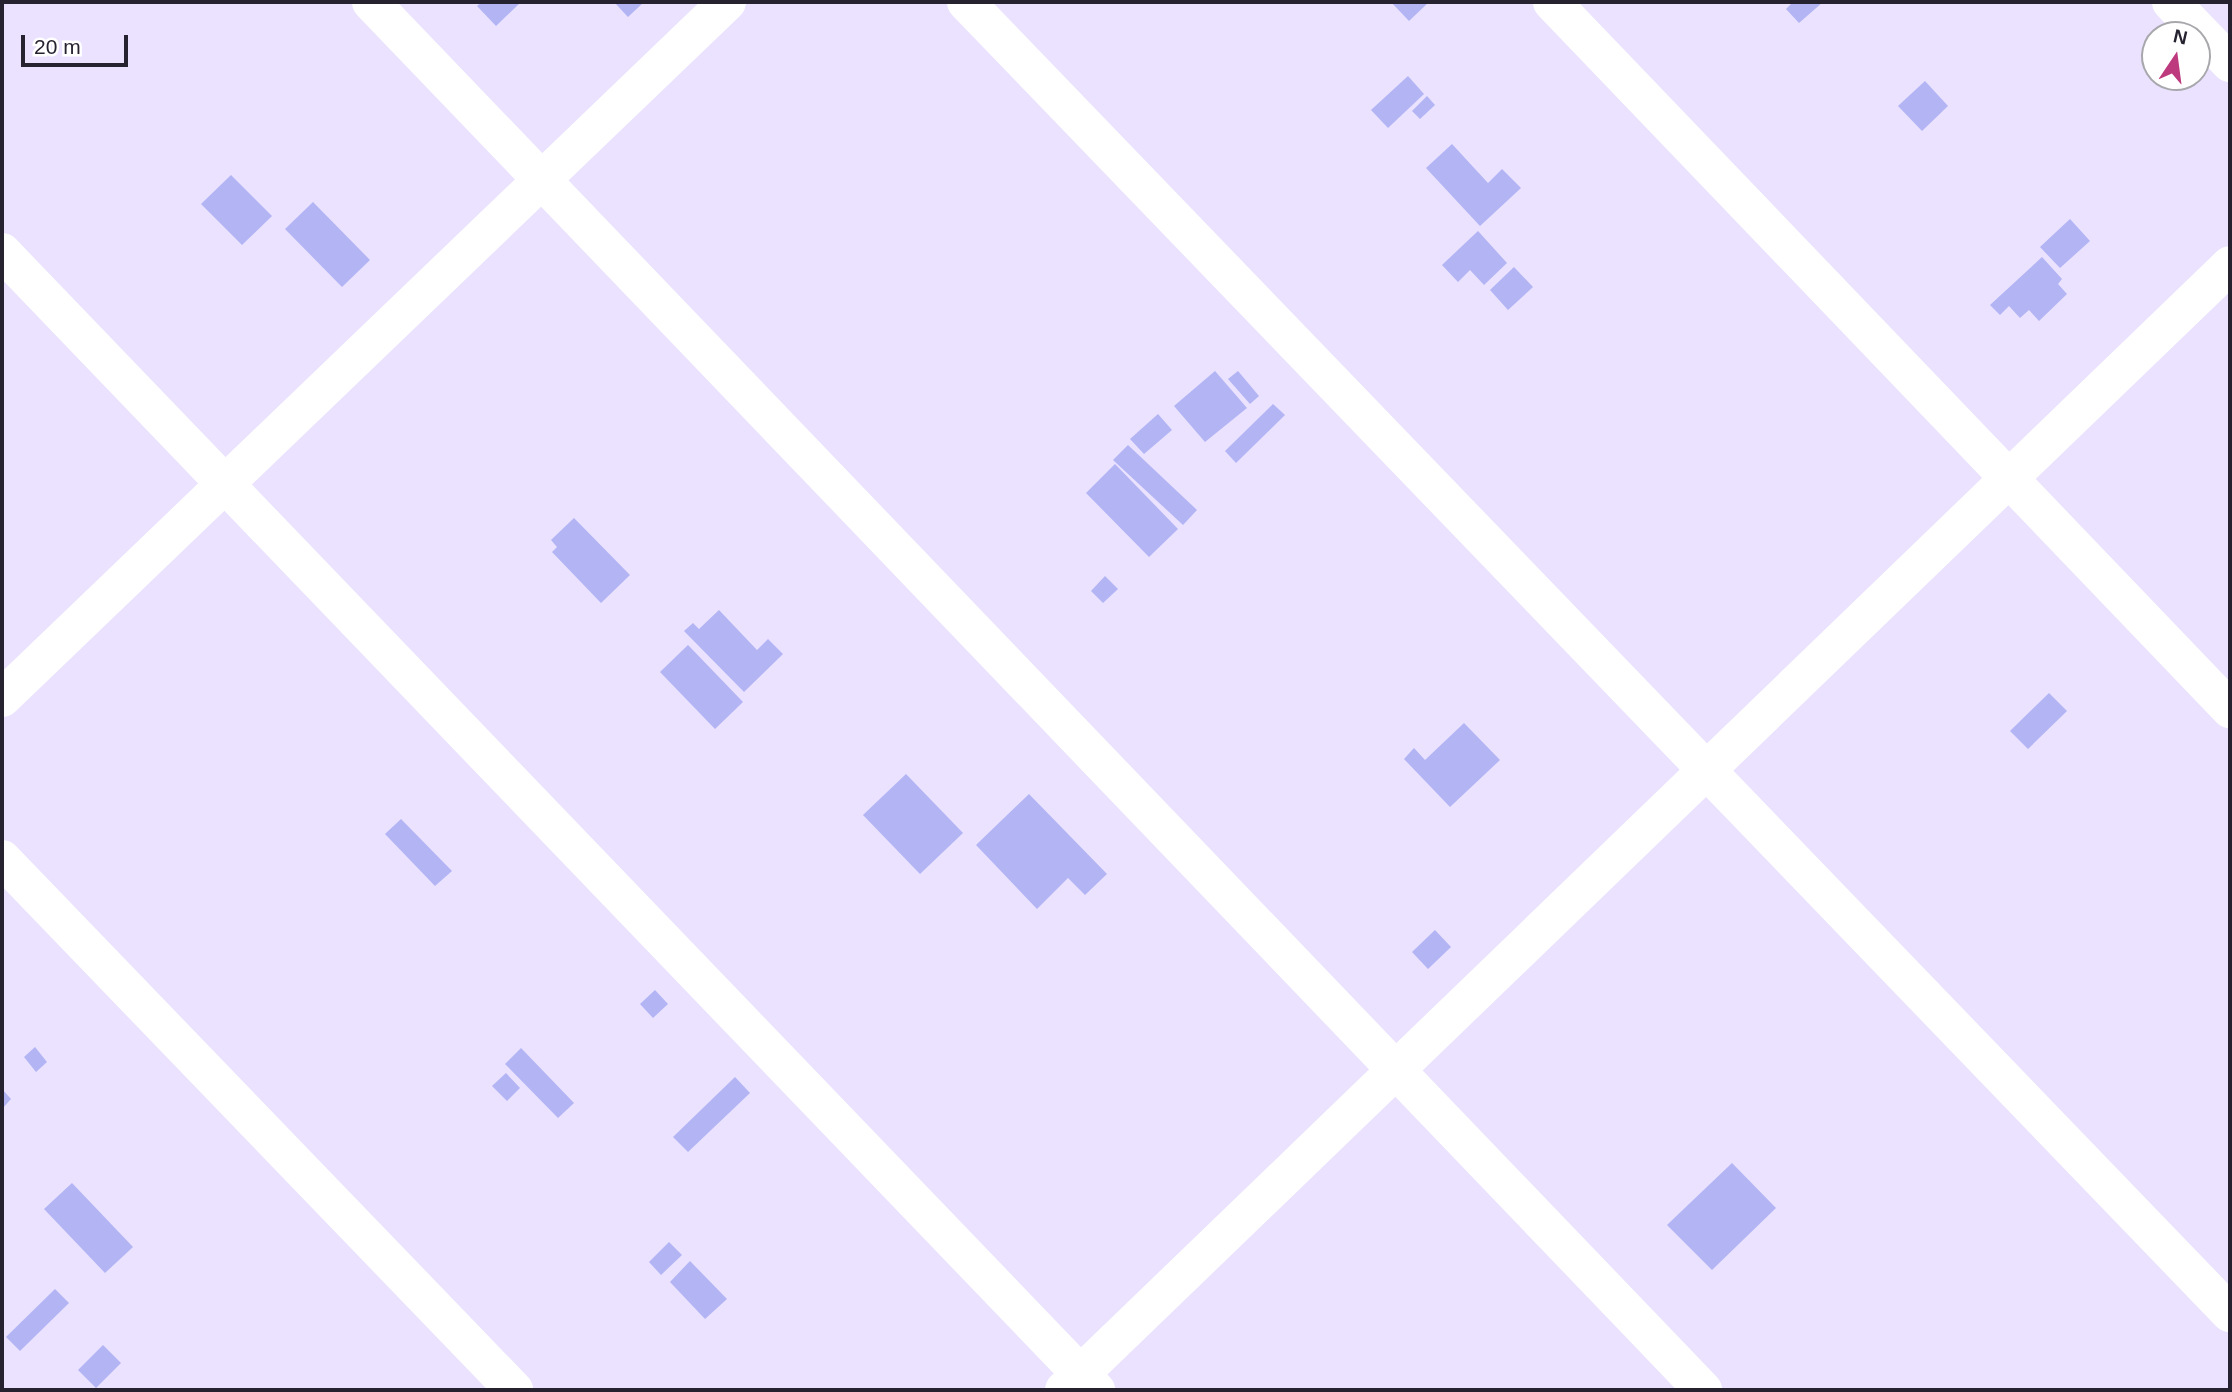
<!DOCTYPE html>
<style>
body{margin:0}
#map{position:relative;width:2232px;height:1392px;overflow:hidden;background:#eae2ff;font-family:Arial,sans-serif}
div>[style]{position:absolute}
.building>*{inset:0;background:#b2b4f4}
.street>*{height:38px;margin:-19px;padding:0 19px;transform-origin:19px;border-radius:19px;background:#fff}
span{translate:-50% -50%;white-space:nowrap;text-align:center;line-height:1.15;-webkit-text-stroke:7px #fff;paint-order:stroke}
.frame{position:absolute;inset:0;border:4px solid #262230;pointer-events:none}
.north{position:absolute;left:2141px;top:21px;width:70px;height:70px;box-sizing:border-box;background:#fff;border:2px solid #a8a7ac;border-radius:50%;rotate:13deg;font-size:19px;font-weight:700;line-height:28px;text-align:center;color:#262230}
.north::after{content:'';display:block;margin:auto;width:24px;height:32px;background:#bd3a7f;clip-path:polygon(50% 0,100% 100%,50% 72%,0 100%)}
.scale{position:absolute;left:21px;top:35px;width:107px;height:32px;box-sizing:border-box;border:4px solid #262230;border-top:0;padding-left:9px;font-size:21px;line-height:24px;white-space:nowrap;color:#262230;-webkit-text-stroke:5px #fff;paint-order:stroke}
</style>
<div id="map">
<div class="building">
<i style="clip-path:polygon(482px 2px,521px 2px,496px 26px,477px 6px)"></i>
<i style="clip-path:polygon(614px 2px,644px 2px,628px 17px)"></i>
<i style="clip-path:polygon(1391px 2px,1429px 2px,1409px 21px)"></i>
<i style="clip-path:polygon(1793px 2px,1823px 2px,1799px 23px,1786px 9px)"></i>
<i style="clip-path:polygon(1408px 76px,1424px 94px,1388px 128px,1371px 110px)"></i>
<i style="clip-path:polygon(1925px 81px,1948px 106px,1922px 131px,1898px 106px)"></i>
<i style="clip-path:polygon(1427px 96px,1435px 105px,1420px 119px,1412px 111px)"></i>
<i style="clip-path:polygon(1452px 144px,1488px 183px,1502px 169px,1521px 188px,1480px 226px,1426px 168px)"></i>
<i style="clip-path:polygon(231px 175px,272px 216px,242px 245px,201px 204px)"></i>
<i style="clip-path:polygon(313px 202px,370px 260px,342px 287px,285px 229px)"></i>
<i style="clip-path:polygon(2070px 219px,2090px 241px,2060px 268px,2040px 247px)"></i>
<i style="clip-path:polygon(1478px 231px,1507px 263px,1484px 285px,1470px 270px,1458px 282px,1442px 265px)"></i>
<i style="clip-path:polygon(2042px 257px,2062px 279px,2058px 284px,2067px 294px,2039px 321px,2029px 310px,2020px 318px,2009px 306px,2000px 315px,1990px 305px)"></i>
<i style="clip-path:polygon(1514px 267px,1533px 287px,1508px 310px,1490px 290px)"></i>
<i style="clip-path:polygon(1215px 371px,1247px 408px,1205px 442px,1174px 406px)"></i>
<i style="clip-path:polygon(1238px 371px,1259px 396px,1250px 404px,1228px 379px)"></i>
<i style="clip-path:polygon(1273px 404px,1285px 415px,1236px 463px,1225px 451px)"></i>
<i style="clip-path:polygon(1158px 414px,1172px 430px,1144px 454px,1130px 439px)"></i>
<i style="clip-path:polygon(1128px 445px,1197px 510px,1183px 525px,1113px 460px)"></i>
<i style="clip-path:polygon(1115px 464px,1178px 529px,1149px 557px,1086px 493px)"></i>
<i style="clip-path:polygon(574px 518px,630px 575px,601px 603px,552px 552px,557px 547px,551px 540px)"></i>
<i style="clip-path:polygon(1105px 576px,1118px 589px,1103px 603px,1091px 591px)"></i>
<i style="clip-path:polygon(719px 610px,757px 650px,768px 639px,783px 654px,744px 692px,684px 631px,693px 623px,699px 629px)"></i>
<i style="clip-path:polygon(688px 645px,743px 702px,715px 729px,660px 672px)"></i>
<i style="clip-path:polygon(2049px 693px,2067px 711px,2028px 749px,2010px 731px)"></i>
<i style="clip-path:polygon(1464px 723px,1500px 760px,1450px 807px,1404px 759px,1414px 748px,1425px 760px)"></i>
<i style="clip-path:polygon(906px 774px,963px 833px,920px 874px,863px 815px)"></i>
<i style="clip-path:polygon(1029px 794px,1107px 874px,1085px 895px,1068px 878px,1037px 909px,976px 845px)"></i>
<i style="clip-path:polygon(401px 819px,452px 871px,435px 886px,385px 834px)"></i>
<i style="clip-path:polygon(1435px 930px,1451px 947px,1428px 969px,1412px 952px)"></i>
<i style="clip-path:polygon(655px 990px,668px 1004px,653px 1018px,640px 1004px)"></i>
<i style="clip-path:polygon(35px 1047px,47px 1062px,36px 1072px,24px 1057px)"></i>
<i style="clip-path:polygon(521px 1048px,574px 1103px,558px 1118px,505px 1064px)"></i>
<i style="clip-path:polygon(506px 1073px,520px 1088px,507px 1101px,492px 1086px)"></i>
<i style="clip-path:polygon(735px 1077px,750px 1093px,688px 1152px,673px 1137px)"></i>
<i style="clip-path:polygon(2px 1089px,11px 1099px,2px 1109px)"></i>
<i style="clip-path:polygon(1732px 1163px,1776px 1208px,1712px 1270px,1667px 1225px)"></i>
<i style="clip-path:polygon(72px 1183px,133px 1247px,105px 1273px,44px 1209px)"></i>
<i style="clip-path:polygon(669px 1242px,682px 1255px,661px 1275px,649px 1262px)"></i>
<i style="clip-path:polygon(690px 1261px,727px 1299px,705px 1319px,670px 1282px)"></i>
<i style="clip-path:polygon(55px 1289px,69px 1303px,20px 1351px,6px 1337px)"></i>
<i style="clip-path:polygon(103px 1345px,121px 1363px,96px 1388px,78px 1370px)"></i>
</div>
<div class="street">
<i style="left:371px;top:2px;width:1924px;rotate:46.18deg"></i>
<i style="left:966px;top:2px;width:1821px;rotate:46.05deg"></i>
<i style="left:1552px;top:2px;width:980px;rotate:46.2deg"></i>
<i style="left:2171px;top:2px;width:85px;rotate:46deg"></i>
<i style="left:2px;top:252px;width:1579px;rotate:46.13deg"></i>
<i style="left:2px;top:698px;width:1005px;rotate:-43.83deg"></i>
<i style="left:2px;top:859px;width:738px;rotate:46.04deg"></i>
<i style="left:1064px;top:1390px;width:1620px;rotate:-43.97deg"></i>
</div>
<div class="frame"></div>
<div class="north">N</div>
<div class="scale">20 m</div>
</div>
